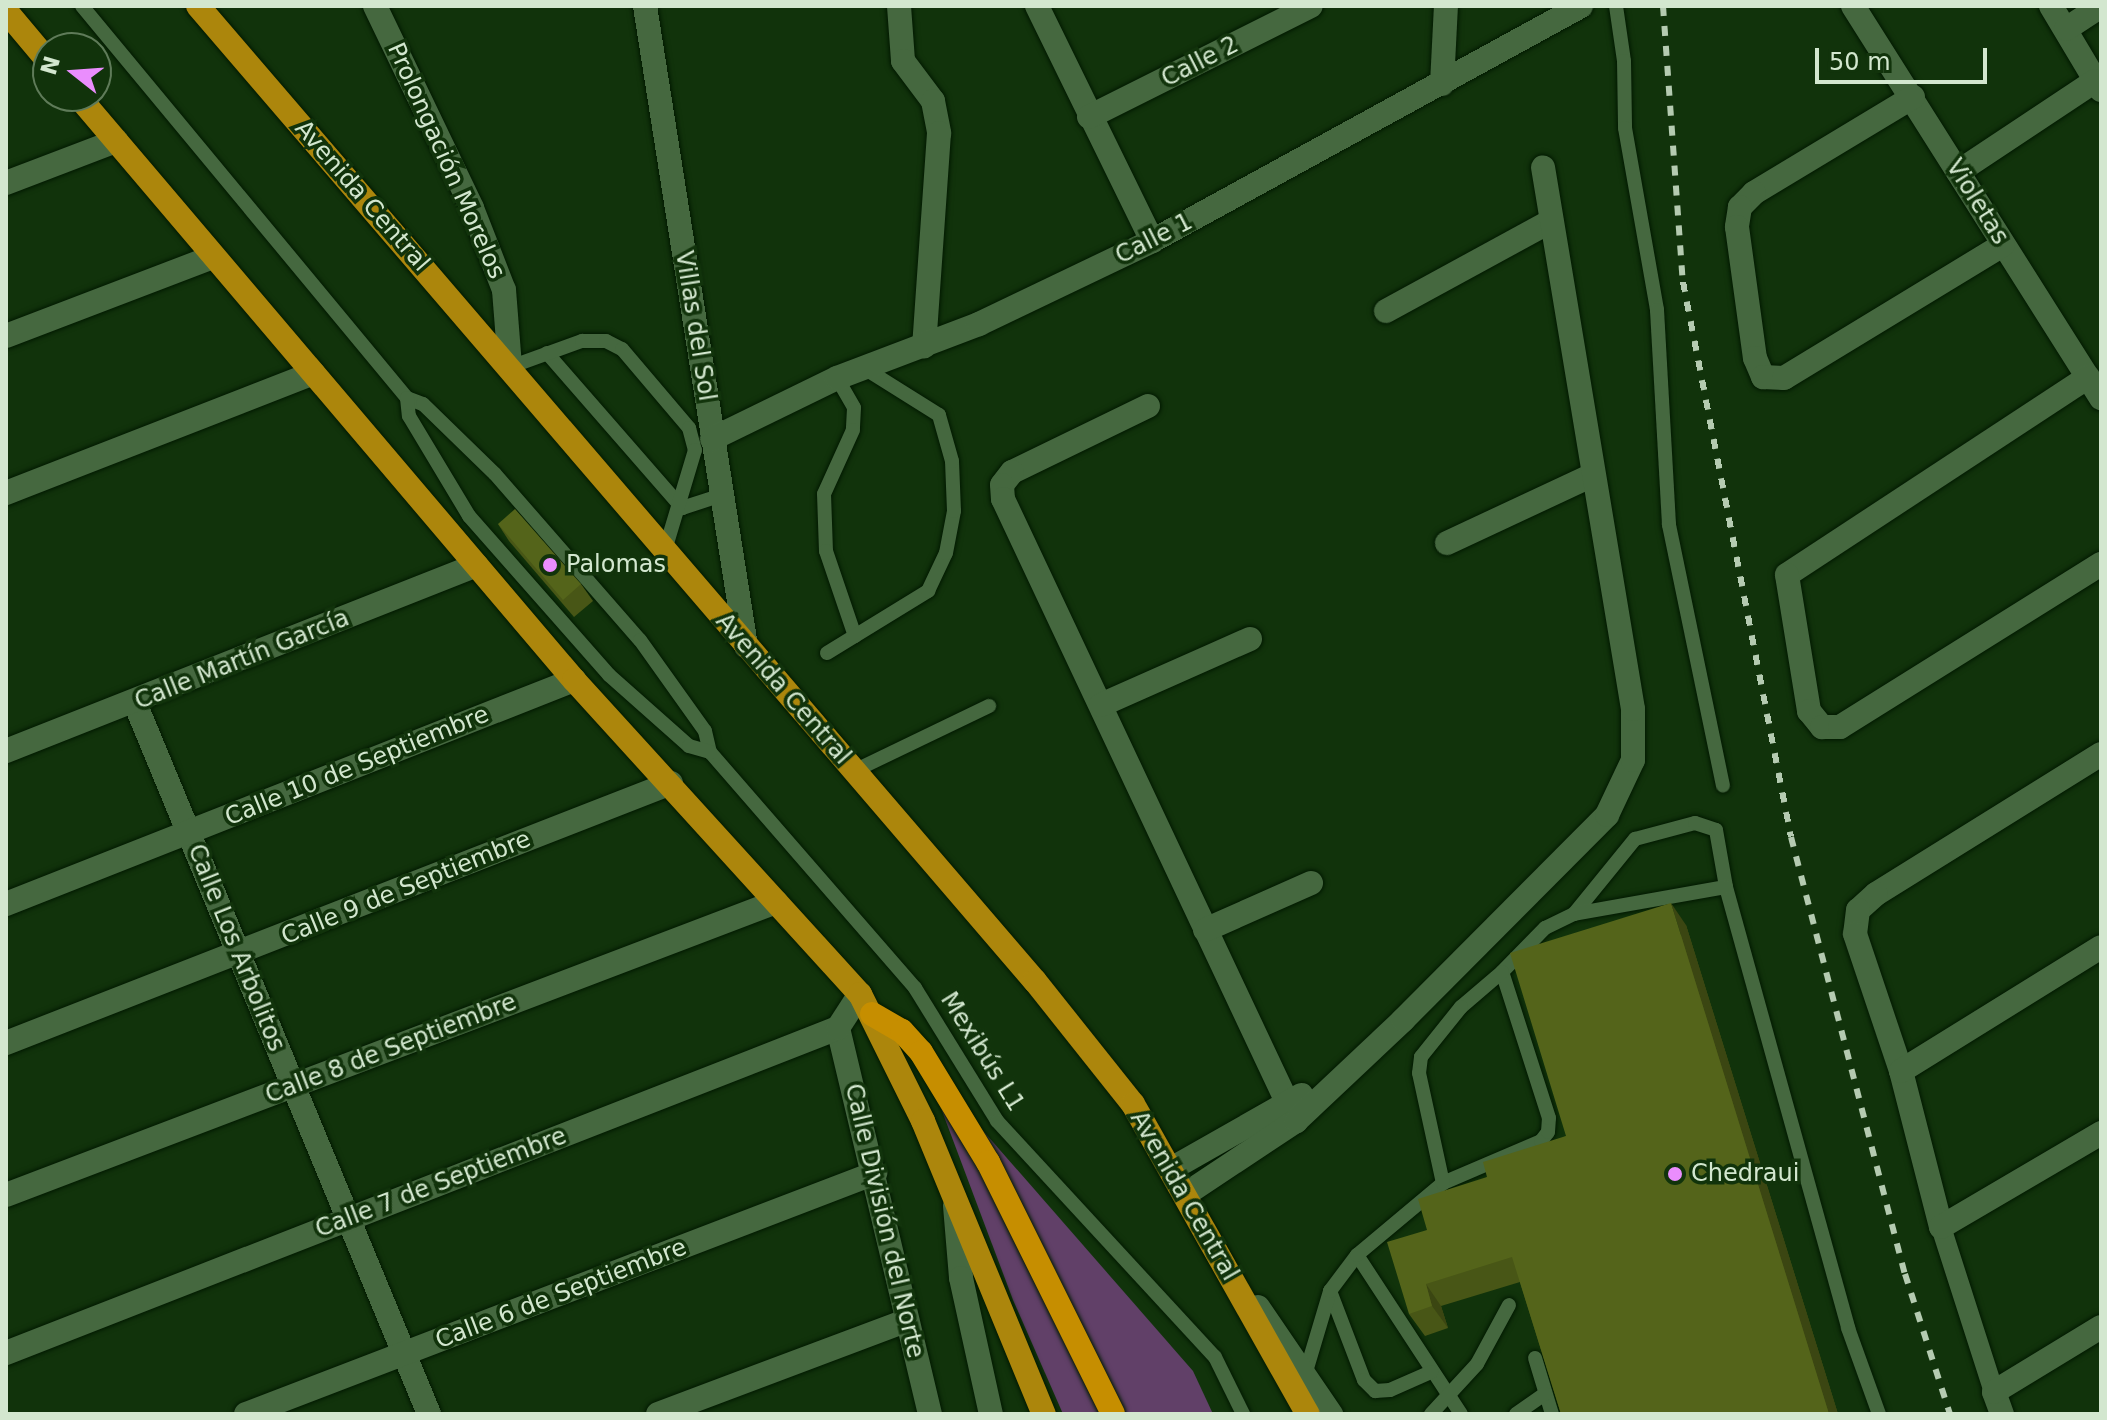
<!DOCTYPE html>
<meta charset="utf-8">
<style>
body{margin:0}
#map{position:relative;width:2107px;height:1420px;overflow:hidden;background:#11330b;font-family:"DejaVu Sans",sans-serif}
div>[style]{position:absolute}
.green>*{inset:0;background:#614068}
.roads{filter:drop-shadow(0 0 2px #021900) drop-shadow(0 0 2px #021900)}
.service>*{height:14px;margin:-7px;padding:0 7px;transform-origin:7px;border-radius:7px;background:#45683f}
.pedestrian>*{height:20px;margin:-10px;padding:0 10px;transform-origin:10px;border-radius:10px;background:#45683f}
.minor>*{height:24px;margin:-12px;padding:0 12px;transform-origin:12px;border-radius:12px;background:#45683f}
.secondary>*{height:24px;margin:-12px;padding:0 12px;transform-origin:12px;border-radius:12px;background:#45683f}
.trunk>*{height:24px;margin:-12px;padding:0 12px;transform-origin:12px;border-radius:12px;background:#ac860c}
.motorway>*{height:24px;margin:-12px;padding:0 12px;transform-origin:12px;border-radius:12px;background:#c68e00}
.rail>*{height:6px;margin-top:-3px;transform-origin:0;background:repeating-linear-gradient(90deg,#b5cbb1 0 10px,transparent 0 20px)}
.wall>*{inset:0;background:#485616}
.shaded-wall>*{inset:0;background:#3b4612}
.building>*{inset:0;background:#54641a}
.dots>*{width:22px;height:22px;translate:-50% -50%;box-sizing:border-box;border:4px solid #11330b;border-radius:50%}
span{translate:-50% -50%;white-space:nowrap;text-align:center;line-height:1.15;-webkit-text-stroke:7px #11330b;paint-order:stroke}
.street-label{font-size:24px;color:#d3e7cf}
.poi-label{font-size:24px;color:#d3e7cf}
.left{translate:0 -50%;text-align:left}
.frame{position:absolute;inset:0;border:8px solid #d3e7cf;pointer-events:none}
.north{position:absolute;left:32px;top:32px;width:80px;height:80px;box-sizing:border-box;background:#11330b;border:2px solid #5f7b59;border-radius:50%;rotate:287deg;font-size:22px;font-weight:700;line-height:32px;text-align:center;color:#d3e7cf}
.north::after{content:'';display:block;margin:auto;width:28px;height:36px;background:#ea8dfd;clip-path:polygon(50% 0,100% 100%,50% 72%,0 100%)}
.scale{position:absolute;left:1815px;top:48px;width:172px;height:36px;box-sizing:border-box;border:4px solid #d3e7cf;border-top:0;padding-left:10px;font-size:24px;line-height:28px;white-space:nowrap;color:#d3e7cf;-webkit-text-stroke:6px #11330b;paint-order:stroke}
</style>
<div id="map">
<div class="green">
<i style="clip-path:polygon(924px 1063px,1193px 1371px,1213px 1414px,1063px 1414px,1013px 1300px)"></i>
</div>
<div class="roads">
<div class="service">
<i style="left:82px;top:6px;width:509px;rotate:50.34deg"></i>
<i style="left:407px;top:398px;width:17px;rotate:21deg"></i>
<i style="left:423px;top:404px;width:100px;rotate:44.2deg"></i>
<i style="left:495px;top:474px;width:220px;rotate:48.9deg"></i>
<i style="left:640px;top:640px;width:112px;rotate:54.5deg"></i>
<i style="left:705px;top:731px;width:22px;rotate:77deg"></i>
<i style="left:710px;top:752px;width:313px;rotate:49deg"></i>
<i style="left:915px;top:988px;width:156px;rotate:58.3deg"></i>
<i style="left:997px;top:1121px;width:321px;rotate:47.3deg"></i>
<i style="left:1215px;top:1357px;width:64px;rotate:63.8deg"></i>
<i style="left:1616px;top:6px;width:56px;rotate:81.7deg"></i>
<i style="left:1624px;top:61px;width:67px;rotate:89.1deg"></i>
<i style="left:1625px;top:128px;width:185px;rotate:80deg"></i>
<i style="left:1657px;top:310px;width:215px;rotate:86.8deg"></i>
<i style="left:1669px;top:525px;width:266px;rotate:78.3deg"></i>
<i style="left:547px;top:353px;width:206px;rotate:48.9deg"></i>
<i style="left:682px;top:508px;width:40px;rotate:-18deg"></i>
<i style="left:510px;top:367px;width:77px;rotate:-19.9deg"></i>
<i style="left:582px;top:341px;width:24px"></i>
<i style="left:606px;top:341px;width:18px;rotate:27deg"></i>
<i style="left:622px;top:349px;width:104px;rotate:49.7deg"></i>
<i style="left:689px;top:428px;width:23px;rotate:75deg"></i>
<i style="left:695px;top:450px;width:104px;rotate:106.7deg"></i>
<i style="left:837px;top:378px;width:34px;rotate:60deg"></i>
<i style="left:854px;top:408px;width:22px;rotate:93deg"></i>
<i style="left:853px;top:430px;width:70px;rotate:114.4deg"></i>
<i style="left:824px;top:494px;width:57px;rotate:88deg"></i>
<i style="left:826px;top:551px;width:90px;rotate:71.2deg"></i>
<i style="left:407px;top:398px;width:18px;rotate:84deg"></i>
<i style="left:409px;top:416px;width:117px;rotate:59deg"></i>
<i style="left:469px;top:516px;width:212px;rotate:48.6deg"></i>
<i style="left:609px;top:675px;width:107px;rotate:41.6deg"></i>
<i style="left:689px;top:746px;width:22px;rotate:16deg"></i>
<i style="left:827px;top:653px;width:119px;rotate:-31.5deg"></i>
<i style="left:928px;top:591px;width:42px;rotate:-64.7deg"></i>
<i style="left:946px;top:553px;width:43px;rotate:-79.2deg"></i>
<i style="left:954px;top:511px;width:50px;rotate:-92.3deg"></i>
<i style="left:952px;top:461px;width:48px;rotate:-105.8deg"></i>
<i style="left:939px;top:415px;width:89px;rotate:-147.9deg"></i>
<i style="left:854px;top:771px;width:150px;rotate:-25.7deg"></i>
<i style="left:1574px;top:914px;width:97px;rotate:-50.9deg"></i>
<i style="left:1635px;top:839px;width:62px;rotate:-14.9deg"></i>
<i style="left:1695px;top:823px;width:22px;rotate:18deg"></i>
<i style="left:1716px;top:830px;width:58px;rotate:80deg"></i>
<i style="left:1726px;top:887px;width:458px;rotate:74.5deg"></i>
<i style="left:1848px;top:1328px;width:91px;rotate:70.2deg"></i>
<i style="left:1502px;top:972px;width:62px;rotate:-45.7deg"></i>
<i style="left:1545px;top:928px;width:32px;rotate:-26deg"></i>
<i style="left:1574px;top:914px;width:154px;rotate:-10.1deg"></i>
<i style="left:1357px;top:1255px;width:190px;rotate:56.8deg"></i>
<i style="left:1330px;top:1291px;width:95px;rotate:69.1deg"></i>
<i style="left:1364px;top:1380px;width:16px;rotate:45deg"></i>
<i style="left:1375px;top:1391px;width:15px;rotate:-4deg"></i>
<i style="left:1390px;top:1390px;width:45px;rotate:-23.7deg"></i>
<i style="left:1535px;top:1358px;width:59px;rotate:73.1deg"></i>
<i style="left:1305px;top:1375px;width:88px;rotate:-73.4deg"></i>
<i style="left:1330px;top:1291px;width:45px;rotate:-53.1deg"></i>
<i style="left:1357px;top:1255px;width:112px;rotate:-39.9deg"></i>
<i style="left:1443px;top:1183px;width:107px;rotate:-23.2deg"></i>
<i style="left:1541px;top:1141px;width:11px;rotate:-52deg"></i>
<i style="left:1548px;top:1132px;width:14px;rotate:-86deg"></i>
<i style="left:1549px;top:1118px;width:153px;rotate:-107.8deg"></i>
<i style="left:1502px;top:972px;width:54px;rotate:139.5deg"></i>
<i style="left:1461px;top:1007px;width:64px;rotate:128.7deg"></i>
<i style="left:1421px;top:1057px;width:16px;rotate:97deg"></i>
<i style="left:1419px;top:1073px;width:113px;rotate:77.7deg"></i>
<i style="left:1431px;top:1414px;width:68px;rotate:-47.4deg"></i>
<i style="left:1477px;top:1364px;width:67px;rotate:-61.5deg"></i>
<i style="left:1516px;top:1414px;width:35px;rotate:-35deg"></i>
</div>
<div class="pedestrian">
<i style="left:1941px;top:1227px;width:173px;rotate:72.2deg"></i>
</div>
<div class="minor">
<i style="left:375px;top:6px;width:224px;rotate:64.3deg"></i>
<i style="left:472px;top:208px;width:88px;rotate:68.7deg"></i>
<i style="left:504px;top:290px;width:77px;rotate:85.5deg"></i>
<i style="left:645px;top:6px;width:648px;rotate:81.03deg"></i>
<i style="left:899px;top:6px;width:55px;rotate:85.8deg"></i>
<i style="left:903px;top:61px;width:50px;rotate:53.1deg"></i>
<i style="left:933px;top:101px;width:33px;rotate:79deg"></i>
<i style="left:939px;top:133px;width:214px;rotate:94deg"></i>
<i style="left:1037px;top:6px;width:262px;rotate:63.9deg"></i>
<i style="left:1853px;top:6px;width:464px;rotate:57.7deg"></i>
<i style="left:2051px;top:6px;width:98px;rotate:59.2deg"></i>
<i style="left:2066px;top:29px;width:42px;rotate:-33.3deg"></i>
<i style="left:1442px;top:84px;width:78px;rotate:-87.1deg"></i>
<i style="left:1913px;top:97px;width:186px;rotate:148.9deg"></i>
<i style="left:1754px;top:193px;width:20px;rotate:135deg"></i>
<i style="left:1740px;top:207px;width:20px;rotate:99deg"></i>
<i style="left:1737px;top:227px;width:132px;rotate:82.2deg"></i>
<i style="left:1755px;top:358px;width:21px;rotate:67deg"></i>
<i style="left:1763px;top:377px;width:21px;rotate:3deg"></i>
<i style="left:1784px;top:378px;width:256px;rotate:-31.3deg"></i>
<i style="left:1089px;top:117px;width:248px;rotate:-26.6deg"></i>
<i style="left:1958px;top:172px;width:164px;rotate:-33.6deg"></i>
<i style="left:6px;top:183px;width:118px;rotate:-20.9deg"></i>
<i style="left:1386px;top:311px;width:188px;rotate:-28.6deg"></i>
<i style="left:6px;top:336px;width:222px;rotate:-20.9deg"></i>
<i style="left:2088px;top:377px;width:360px;rotate:146.7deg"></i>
<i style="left:1787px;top:575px;width:138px;rotate:80.8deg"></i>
<i style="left:1809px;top:711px;width:21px;rotate:51deg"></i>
<i style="left:1822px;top:727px;width:18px"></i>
<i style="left:1840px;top:727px;width:308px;rotate:-32deg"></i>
<i style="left:1148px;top:406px;width:151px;rotate:154.1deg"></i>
<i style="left:1012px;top:472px;width:16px;rotate:128deg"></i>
<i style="left:1002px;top:485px;width:14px;rotate:86deg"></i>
<i style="left:1003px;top:499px;width:688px;rotate:64.78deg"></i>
<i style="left:712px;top:439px;width:139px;rotate:-26deg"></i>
<i style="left:837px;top:378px;width:152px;rotate:-20.8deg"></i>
<i style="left:979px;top:324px;width:192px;rotate:-25.6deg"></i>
<i style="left:1152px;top:241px;width:489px;rotate:-28.7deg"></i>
<i style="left:6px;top:493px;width:330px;rotate:-21.3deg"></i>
<i style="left:1447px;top:543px;width:159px;rotate:-25deg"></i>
<i style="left:135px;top:703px;width:769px;rotate:67.53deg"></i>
<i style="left:1101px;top:705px;width:163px;rotate:-23.9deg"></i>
<i style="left:6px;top:751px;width:506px;rotate:-21.55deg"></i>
<i style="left:2101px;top:754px;width:265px;rotate:148.1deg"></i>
<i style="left:1876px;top:894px;width:24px;rotate:138deg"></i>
<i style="left:1858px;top:910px;width:24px;rotate:97deg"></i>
<i style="left:1855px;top:934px;width:145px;rotate:71.4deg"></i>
<i style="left:1901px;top:1071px;width:161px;rotate:75.6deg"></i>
<i style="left:1941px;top:1227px;width:186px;rotate:-30.4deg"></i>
<i style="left:6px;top:904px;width:611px;rotate:-21.52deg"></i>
<i style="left:1205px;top:930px;width:116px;rotate:-23.9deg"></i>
<i style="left:838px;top:1028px;width:397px;rotate:76.6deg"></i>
<i style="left:6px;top:1043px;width:714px;rotate:-21.35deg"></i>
<i style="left:1901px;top:1071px;width:235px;rotate:-31.8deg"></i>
<i style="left:1171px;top:1169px;width:150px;rotate:-29.6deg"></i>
<i style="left:1186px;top:1194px;width:132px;rotate:-33.6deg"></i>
<i style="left:1296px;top:1121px;width:147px;rotate:-43.3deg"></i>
<i style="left:1403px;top:1020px;width:289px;rotate:-45.1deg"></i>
<i style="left:1607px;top:815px;width:61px;rotate:-64.7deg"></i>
<i style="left:1633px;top:760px;width:51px;rotate:-90deg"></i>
<i style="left:1633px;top:709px;width:549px;rotate:-99.43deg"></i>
<i style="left:6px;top:1195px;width:824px;rotate:-20.83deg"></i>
<i style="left:6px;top:1353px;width:893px;rotate:-21.34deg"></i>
<i style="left:838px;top:1028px;width:40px;rotate:-57.1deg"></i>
<i style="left:246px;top:1414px;width:674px;rotate:-20.96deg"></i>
<i style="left:658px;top:1414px;width:264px;rotate:-20.6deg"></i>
<i style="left:2002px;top:1414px;width:23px;rotate:-110deg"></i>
<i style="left:1994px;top:1392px;width:125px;rotate:-31.3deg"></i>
</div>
<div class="secondary">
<i style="left:955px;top:1206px;width:72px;rotate:85.2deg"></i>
<i style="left:961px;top:1278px;width:139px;rotate:77.6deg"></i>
<i style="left:1258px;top:1307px;width:130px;rotate:55.7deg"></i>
</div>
<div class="trunk">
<i style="left:198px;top:6px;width:1285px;rotate:49.36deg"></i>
<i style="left:1035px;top:981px;width:157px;rotate:51.5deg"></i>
<i style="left:1133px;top:1104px;width:356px;rotate:60.6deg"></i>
<i style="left:6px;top:11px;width:65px;rotate:50deg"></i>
<i style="left:78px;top:96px;width:766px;rotate:49.66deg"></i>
<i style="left:574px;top:680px;width:425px;rotate:47.7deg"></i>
<i style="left:860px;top:994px;width:142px;rotate:63.6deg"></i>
<i style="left:923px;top:1121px;width:317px;rotate:67.6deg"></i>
</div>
<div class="motorway">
<i style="left:872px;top:1014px;width:34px;rotate:30deg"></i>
<i style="left:902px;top:1031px;width:28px;rotate:48deg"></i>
<i style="left:921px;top:1052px;width:129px;rotate:58.7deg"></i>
<i style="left:988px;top:1162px;width:281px;rotate:63.6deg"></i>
</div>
</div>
<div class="rail">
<i style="left:1663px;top:6px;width:277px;rotate:85.9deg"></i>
<i style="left:1683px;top:282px;width:565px;rotate:78.99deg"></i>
<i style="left:1791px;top:837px;width:452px;rotate:75.4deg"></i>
<i style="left:1905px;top:1274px;width:147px;rotate:72.2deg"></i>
</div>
<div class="wall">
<i style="clip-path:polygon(498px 524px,581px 584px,593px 601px,574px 617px,509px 541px)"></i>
<i style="clip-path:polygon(1686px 925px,1838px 1414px,1561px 1414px,1520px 1282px,1441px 1306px,1448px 1328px,1425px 1336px,1409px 1314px,1427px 1230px,1487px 1177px,1566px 1136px)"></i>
</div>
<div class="shaded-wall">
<i style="clip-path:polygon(1671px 903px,1686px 925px,1838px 1414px,1829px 1414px)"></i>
<i style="clip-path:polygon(1426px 1284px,1441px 1306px,1448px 1328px,1432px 1306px)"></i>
</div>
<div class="building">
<i style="clip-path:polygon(515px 509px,581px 584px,563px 600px,498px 524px)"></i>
<i style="clip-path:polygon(1671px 903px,1829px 1414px,1561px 1414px,1512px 1257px,1426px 1284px,1432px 1306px,1409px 1314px,1387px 1242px,1427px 1230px,1418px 1199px,1487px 1177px,1483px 1162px,1566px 1136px,1510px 953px)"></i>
</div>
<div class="dots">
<i style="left:550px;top:565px;background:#ea8dfd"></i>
<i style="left:1675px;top:1174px;background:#ea8dfd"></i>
</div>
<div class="street-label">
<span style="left:1200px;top:62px;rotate:-27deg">Calle 2</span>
<span style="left:446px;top:161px;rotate:66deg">Prolongación Morelos</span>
<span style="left:362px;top:196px;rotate:49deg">Avenida Central</span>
<span style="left:1977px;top:202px;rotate:58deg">Violetas</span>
<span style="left:1154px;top:239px;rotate:-27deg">Calle 1</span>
<span style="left:695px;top:326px;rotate:81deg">Villas del Sol</span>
<span style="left:242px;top:660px;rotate:-22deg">Calle Martín García</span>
<span style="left:783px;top:689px;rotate:49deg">Avenida Central</span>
<span style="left:357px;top:766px;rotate:-22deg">Calle 10 de Septiembre</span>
<span style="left:406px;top:888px;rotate:-22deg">Calle 9 de Septiembre</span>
<span style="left:236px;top:948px;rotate:68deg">Calle Los Arbolitos</span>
<span style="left:391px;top:1049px;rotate:-21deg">Calle 8 de Septiembre</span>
<span style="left:982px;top:1052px;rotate:58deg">Mexibús L1</span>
<span style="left:441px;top:1183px;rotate:-21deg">Calle 7 de Septiembre</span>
<span style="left:1184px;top:1196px;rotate:60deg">Avenida Central</span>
<span style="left:884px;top:1221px;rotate:77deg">Calle División del Norte</span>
<span style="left:561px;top:1294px;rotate:-21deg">Calle 6 de Septiembre</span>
</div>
<div class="poi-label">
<span class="left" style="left:566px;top:565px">Palomas</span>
<span class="left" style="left:1691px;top:1174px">Chedraui</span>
</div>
<div class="frame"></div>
<div class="north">N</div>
<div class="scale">50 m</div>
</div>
